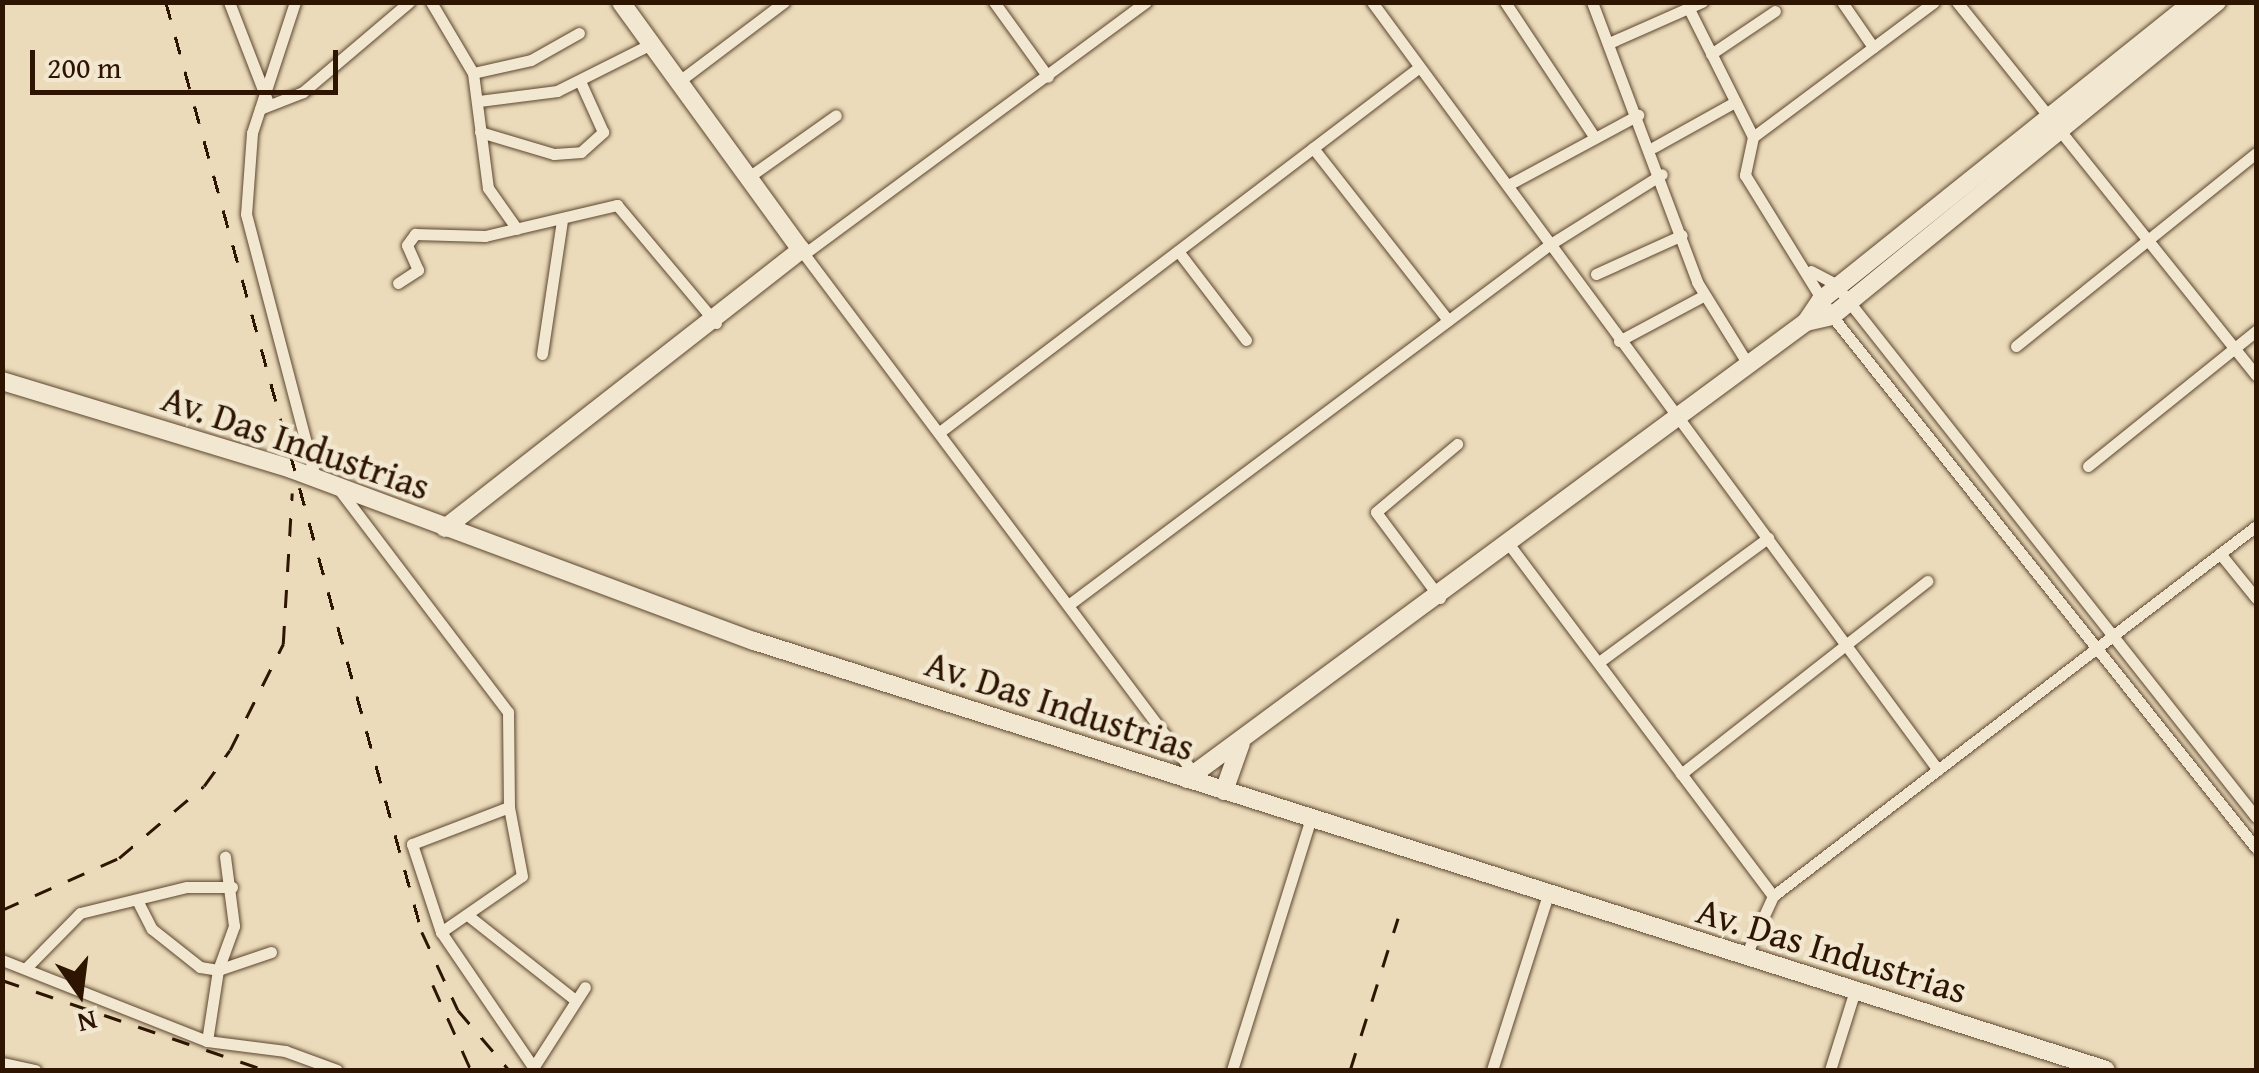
<!DOCTYPE html>
<style>
body{margin:0}
#map{position:relative;width:2259px;height:1073px;overflow:hidden;background:#ebdbba;font-family:"Gentium Book Plus",serif}
div>[style]{position:absolute}
.roads{filter:drop-shadow(0 0 2px #5d462f) drop-shadow(0 0 2px #5d462f)}
.street>*{height:11px;margin:-5.5px;padding:0 5.5px;transform-origin:5.5px;border-radius:5.5px;background:#f2e8d2}
.secondary>*{height:18px;margin:-9px;padding:0 9px;transform-origin:9px;border-radius:9px;background:#f2e8d2}
.rail>*{height:2.5px;margin-top:-1.25px;transform-origin:0;background:repeating-linear-gradient(90deg,#2e1501 0 18px,transparent 0 36px)}
span{translate:-50% -50%;white-space:nowrap;text-align:center;line-height:1.15;-webkit-text-stroke:9px #f2e8d2;paint-order:stroke}
.street-label{font-size:38px;color:#2e1501}
.frame{position:absolute;inset:0;border:5px solid #2e1501;pointer-events:none}
.north{position:absolute;left:30px;top:943px;width:100px;height:100px;-webkit-text-stroke:8px #f2e8d2;paint-order:stroke;rotate:166deg;font-size:28px;font-weight:700;line-height:40px;text-align:center;color:#2e1501}
.north::after{content:'';display:block;margin:auto;width:35px;height:45px;background:#2e1501;clip-path:polygon(50% 0,100% 100%,50% 72%,0 100%)}
.scale{position:absolute;left:30px;top:50px;width:308px;height:45px;box-sizing:border-box;border:5px solid #2e1501;border-top:0;padding-left:12px;font-size:30px;line-height:35px;white-space:nowrap;color:#2e1501;-webkit-text-stroke:8px #f2e8d2;paint-order:stroke}
</style>
<div id="map">
<div class="roads">
<div class="street">
<i style="left:229px;top:2px;width:105px;rotate:68.8deg"></i>
<i style="left:295px;top:2px;width:138px;rotate:108.2deg"></i>
<i style="left:252px;top:133px;width:81px;rotate:94.2deg"></i>
<i style="left:246px;top:214px;width:276px;rotate:75.3deg"></i>
<i style="left:431px;top:2px;width:82px;rotate:59.4deg"></i>
<i style="left:473px;top:73px;width:116px;rotate:82.6deg"></i>
<i style="left:488px;top:188px;width:50px;rotate:54.7deg"></i>
<i style="left:994px;top:2px;width:92px;rotate:54.2deg"></i>
<i style="left:1372px;top:2px;width:954px;rotate:53.61deg"></i>
<i style="left:1505px;top:2px;width:159px;rotate:56.5deg"></i>
<i style="left:1592px;top:2px;width:299px;rotate:69.4deg"></i>
<i style="left:1697px;top:282px;width:99px;rotate:58.2deg"></i>
<i style="left:1842px;top:2px;width:55px;rotate:55.4deg"></i>
<i style="left:1934px;top:2px;width:226px;rotate:143.3deg"></i>
<i style="left:1753px;top:137px;width:39px;rotate:102deg"></i>
<i style="left:1745px;top:175px;width:166px;rotate:58.3deg"></i>
<i style="left:1832px;top:316px;width:680px;rotate:51.45deg"></i>
<i style="left:1957px;top:2px;width:478px;rotate:51.3deg"></i>
<i style="left:1689px;top:9px;width:143px;rotate:63.4deg"></i>
<i style="left:1609px;top:43px;width:102px;rotate:-23.8deg"></i>
<i style="left:1711px;top:54px;width:77px;rotate:-33.9deg"></i>
<i style="left:473px;top:73px;width:59px;rotate:-12.6deg"></i>
<i style="left:531px;top:60px;width:55px;rotate:-29.4deg"></i>
<i style="left:678px;top:82px;width:133px;rotate:-37deg"></i>
<i style="left:479px;top:101px;width:79px;rotate:-7.3deg"></i>
<i style="left:557px;top:91px;width:105px;rotate:-26.6deg"></i>
<i style="left:260px;top:109px;width:46px;rotate:-21.6deg"></i>
<i style="left:303px;top:92px;width:139px;rotate:-40.3deg"></i>
<i style="left:480px;top:132px;width:77px;rotate:16.6deg"></i>
<i style="left:554px;top:154px;width:27px;rotate:-4deg"></i>
<i style="left:581px;top:152px;width:30px;rotate:-42deg"></i>
<i style="left:603px;top:132px;width:56px;rotate:-114.3deg"></i>
<i style="left:1654px;top:147px;width:93px;rotate:-29.1deg"></i>
<i style="left:1313px;top:148px;width:219px;rotate:51.9deg"></i>
<i style="left:750px;top:176px;width:105px;rotate:-35.3deg"></i>
<i style="left:1508px;top:185px;width:148px;rotate:-28.3deg"></i>
<i style="left:801px;top:250px;width:656px;rotate:53.11deg"></i>
<i style="left:1178px;top:251px;width:112px;rotate:52.6deg"></i>
<i style="left:804px;top:254px;width:425px;rotate:-36.4deg"></i>
<i style="left:1811px;top:271px;width:27px;rotate:28deg"></i>
<i style="left:1835px;top:284px;width:679px;rotate:51.7deg"></i>
<i style="left:1596px;top:274px;width:94px;rotate:-24.4deg"></i>
<i style="left:398px;top:283px;width:24px;rotate:-33deg"></i>
<i style="left:418px;top:270px;width:27px;rotate:-114deg"></i>
<i style="left:407px;top:245px;width:14px;rotate:-54deg"></i>
<i style="left:415px;top:234px;width:70px;rotate:1.6deg"></i>
<i style="left:485px;top:236px;width:136px;rotate:-13.2deg"></i>
<i style="left:617px;top:205px;width:154px;rotate:50deg"></i>
<i style="left:1619px;top:341px;width:95px;rotate:-28.2deg"></i>
<i style="left:2016px;top:346px;width:308px;rotate:-38.8deg"></i>
<i style="left:542px;top:354px;width:135px;rotate:-81.5deg"></i>
<i style="left:941px;top:431px;width:599px;rotate:-37.27deg"></i>
<i style="left:2088px;top:466px;width:216px;rotate:-38.8deg"></i>
<i style="left:341px;top:492px;width:276px;rotate:52.8deg"></i>
<i style="left:508px;top:712px;width:95px;rotate:89.4deg"></i>
<i style="left:509px;top:807px;width:104px;rotate:159.1deg"></i>
<i style="left:412px;top:844px;width:93px;rotate:71.8deg"></i>
<i style="left:441px;top:932px;width:98px;rotate:-34.7deg"></i>
<i style="left:522px;top:876px;width:70px;rotate:-100.7deg"></i>
<i style="left:1511px;top:547px;width:436px;rotate:53.1deg"></i>
<i style="left:2222px;top:556px;width:54px;rotate:51deg"></i>
<i style="left:1440px;top:598px;width:107px;rotate:-126.7deg"></i>
<i style="left:1376px;top:512px;width:106px;rotate:-40deg"></i>
<i style="left:1071px;top:603px;width:597px;rotate:-36.83deg"></i>
<i style="left:1549px;top:245px;width:133px;rotate:-32.1deg"></i>
<i style="left:1599px;top:662px;width:210px;rotate:-36.3deg"></i>
<i style="left:1681px;top:774px;width:313px;rotate:-38.1deg"></i>
<i style="left:138px;top:902px;width:30px;rotate:63deg"></i>
<i style="left:152px;top:929px;width:61px;rotate:38.4deg"></i>
<i style="left:200px;top:967px;width:18px;rotate:9deg"></i>
<i style="left:218px;top:970px;width:47px;rotate:-70deg"></i>
<i style="left:234px;top:926px;width:70px;rotate:-97.4deg"></i>
<i style="left:470px;top:917px;width:134px;rotate:38.3deg"></i>
<i style="left:441px;top:932px;width:167px;rotate:55.7deg"></i>
<i style="left:1745px;top:957px;width:67px;rotate:-65.3deg"></i>
<i style="left:1773px;top:896px;width:608px;rotate:-37.45deg"></i>
<i style="left:2px;top:960px;width:220px;rotate:21.6deg"></i>
<i style="left:207px;top:1041px;width:72px;rotate:-81.2deg"></i>
<i style="left:218px;top:970px;width:56px;rotate:-18.8deg"></i>
<i style="left:26px;top:968px;width:77px;rotate:-45.5deg"></i>
<i style="left:80px;top:913px;width:110px;rotate:-13.7deg"></i>
<i style="left:187px;top:887px;width:45px"></i>
<i style="left:207px;top:1041px;width:79px;rotate:7.3deg"></i>
<i style="left:285px;top:1051px;width:55px;rotate:20.1deg"></i>
<i style="left:2px;top:1063px;width:34px;rotate:12deg"></i>
<i style="left:533px;top:1068px;width:96px;rotate:-57.3deg"></i>
<i style="left:1232px;top:1070px;width:264px;rotate:-72.6deg"></i>
<i style="left:1492px;top:1070px;width:185px;rotate:-72.3deg"></i>
<i style="left:1830px;top:1070px;width:84px;rotate:-72.6deg"></i>
</div>
<div class="secondary">
<i style="left:1806px;top:322px;width:27px;rotate:-13deg"></i>
<i style="left:1832px;top:316px;width:497px;rotate:-39.2deg"></i>
<i style="left:2px;top:381px;width:302px;rotate:16.9deg"></i>
<i style="left:291px;top:469px;width:494px;rotate:20.4deg"></i>
<i style="left:754px;top:641px;width:1418px;rotate:17.6deg"></i>
<i style="left:445px;top:528px;width:452px;rotate:-38deg"></i>
<i style="left:801px;top:250px;width:306px;rotate:-126deg"></i>
<i style="left:1187px;top:779px;width:769px;rotate:-36.44deg"></i>
<i style="left:1806px;top:322px;width:27px;rotate:-56deg"></i>
<i style="left:1821px;top:300px;width:477px;rotate:-38.7deg"></i>
<i style="left:1224px;top:791px;width:51px;rotate:-70.5deg"></i>
</div>
</div>
<div class="rail">
<i style="left:166px;top:2px;width:965px;rotate:74.61deg"></i>
<i style="left:422px;top:932px;width:86px;rotate:65.2deg"></i>
<i style="left:458px;top:1010px;width:79px;rotate:49.6deg"></i>
<i style="left:2px;top:910px;width:128px;rotate:-24deg"></i>
<i style="left:119px;top:858px;width:111px;rotate:-40.3deg"></i>
<i style="left:204px;top:786px;width:44px;rotate:-54.2deg"></i>
<i style="left:230px;top:750px;width:119px;rotate:-63.4deg"></i>
<i style="left:283px;top:644px;width:151px;rotate:-86.6deg"></i>
<i style="left:2px;top:980px;width:278px;rotate:18.9deg"></i>
<i style="left:433px;top:985px;width:93px;rotate:65.9deg"></i>
<i style="left:1350px;top:1070px;width:159px;rotate:-72.5deg"></i>
</div>
<div class="street-label">
<span style="left:296px;top:442px;rotate:19deg">Av. Das Industrias</span>
<span style="left:1060px;top:705px;rotate:18deg">Av. Das Industrias</span>
<span style="left:1832px;top:950px;rotate:17deg">Av. Das Industrias</span>
</div>
<div class="frame"></div>
<div class="north">N</div>
<div class="scale">200 m</div>
</div>
